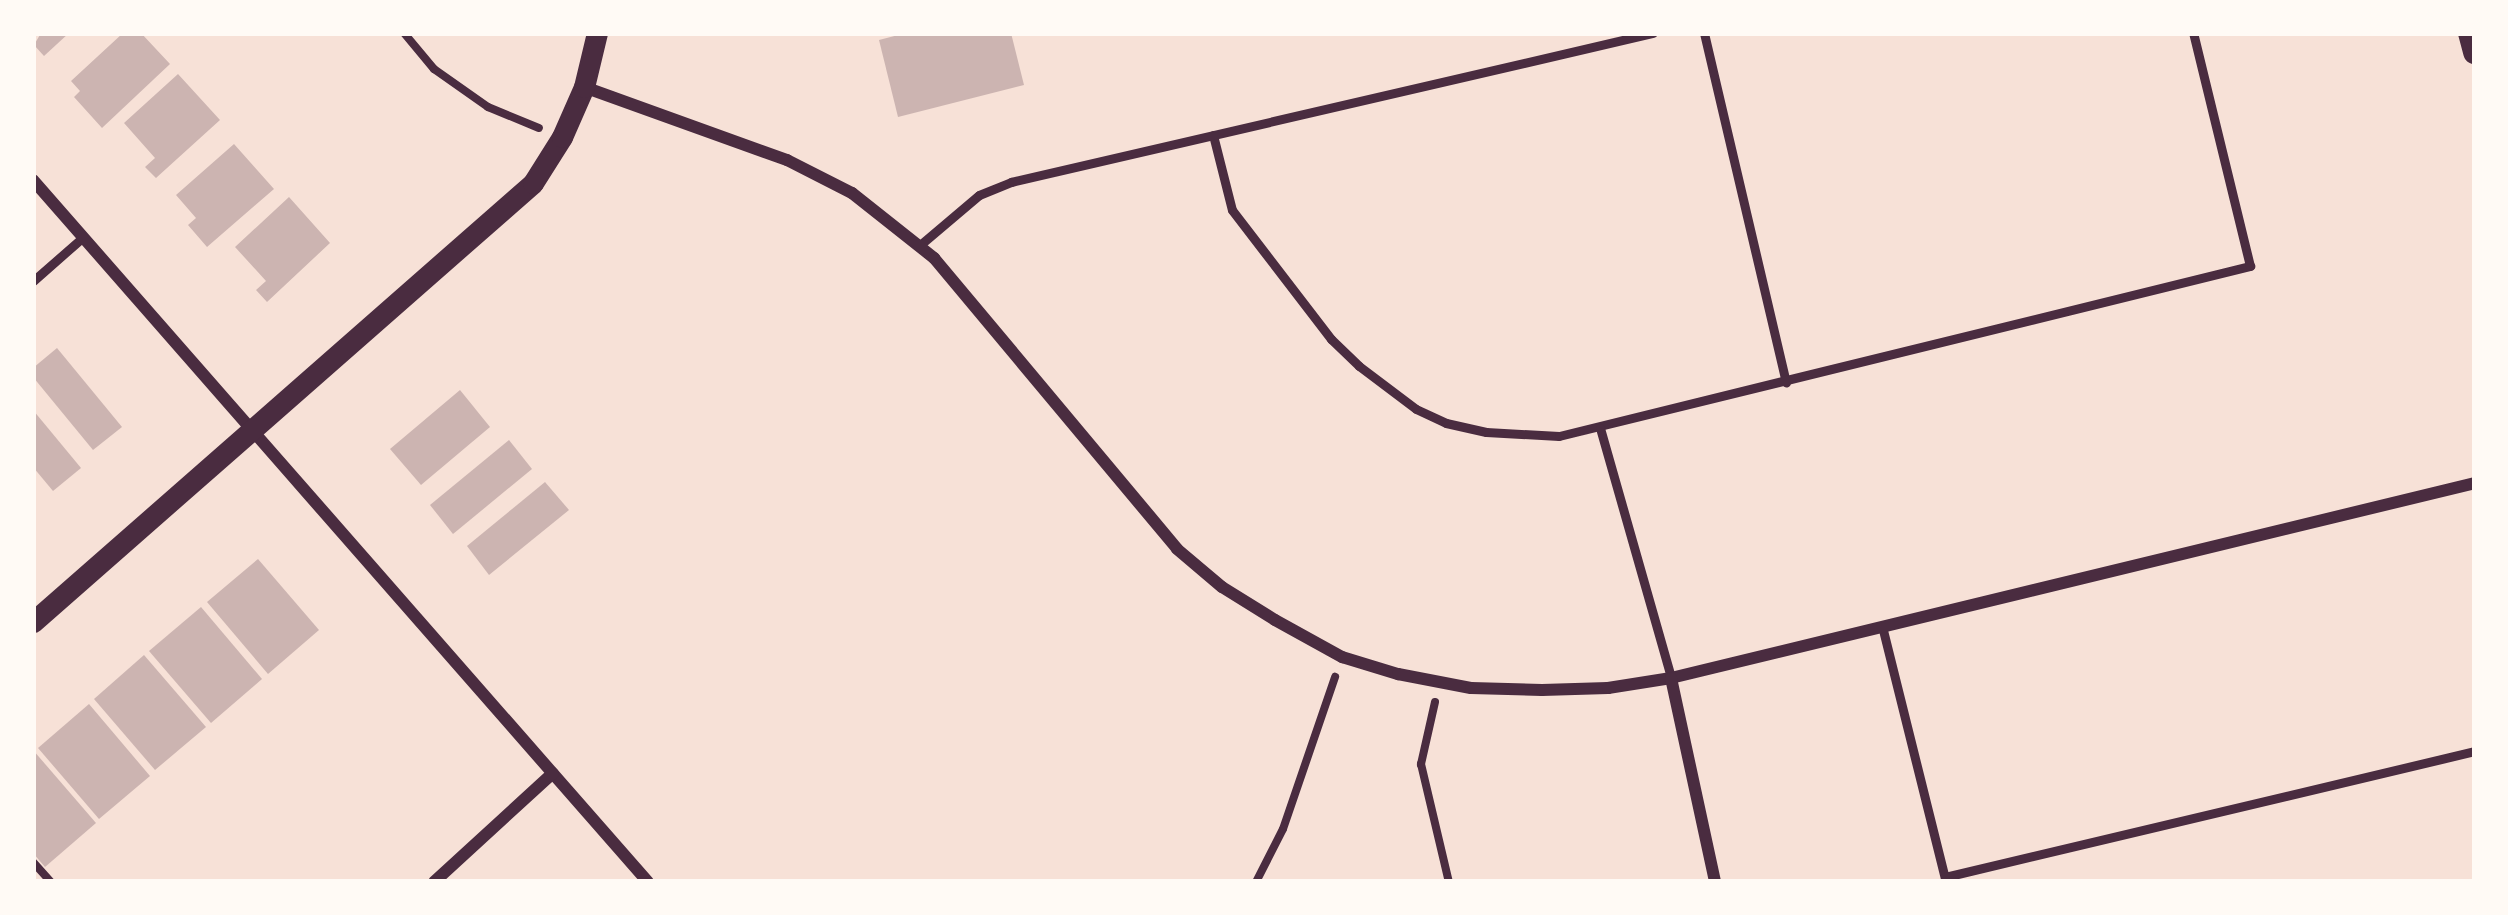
<!DOCTYPE html>
<style>
body{margin:0}
#map{position:relative;width:2508px;height:915px;overflow:hidden;background:#f7e1d7;font-family:"PT Sans",sans-serif}
div>[style]{position:absolute}
.building>*{inset:0;background:#ccb4b1}
.path>*{height:8px;margin:-4px;padding:0 4px;transform-origin:4px;border-radius:4px;background:#4a2c40}
.service>*{height:9px;margin:-4.5px;padding:0 4.5px;transform-origin:4.5px;border-radius:4.5px;background:#4a2c40}
.minor>*{height:12px;margin:-6px;padding:0 6px;transform-origin:6px;border-radius:6px;background:#4a2c40}
.tertiary>*{height:21px;margin:-10.5px;padding:0 10.5px;transform-origin:10.5px;border-radius:10.5px;background:#4a2c40}
.secondary>*{height:24px;margin:-12px;padding:0 12px;transform-origin:12px;border-radius:12px;background:#4a2c40}
span{translate:-50% -50%;white-space:nowrap;text-align:center;line-height:1.15;-webkit-text-stroke:10px #fffaf5;paint-order:stroke}
.frame{position:absolute;inset:0;border:36px solid #fffaf5;pointer-events:none}
</style>
<div id="map">
<div class="building">
<i style="clip-path:polygon(41px 33px,69px 33px,44px 56px,34px 45px)"></i>
<i style="clip-path:polygon(123px 33px,141px 33px,170px 64px,102px 128px,74px 97px,80px 91px,71px 81px)"></i>
<i style="clip-path:polygon(906px 33px,1011px 33px,1024px 85px,898px 117px,879px 40px)"></i>
<i style="clip-path:polygon(178px 74px,220px 120px,156px 178px,145px 167px,155px 158px,124px 123px)"></i>
<i style="clip-path:polygon(234px 144px,274px 189px,207px 247px,188px 225px,196px 218px,176px 195px)"></i>
<i style="clip-path:polygon(289px 197px,330px 243px,267px 302px,256px 290px,266px 281px,235px 247px)"></i>
<i style="clip-path:polygon(57px 348px,122px 427px,93px 450px,33px 377px,33px 368px)"></i>
<i style="clip-path:polygon(460px 390px,490px 427px,421px 485px,390px 449px)"></i>
<i style="clip-path:polygon(33px 410px,81px 468px,53px 491px,33px 467px)"></i>
<i style="clip-path:polygon(509px 440px,532px 469px,453px 534px,430px 505px)"></i>
<i style="clip-path:polygon(545px 482px,569px 510px,489px 575px,467px 546px)"></i>
<i style="clip-path:polygon(258px 559px,319px 630px,268px 674px,207px 602px)"></i>
<i style="clip-path:polygon(201px 607px,262px 679px,211px 723px,149px 651px)"></i>
<i style="clip-path:polygon(144px 655px,206px 727px,155px 770px,94px 699px)"></i>
<i style="clip-path:polygon(89px 704px,150px 776px,99px 819px,38px 748px)"></i>
<i style="clip-path:polygon(33px 750px,96px 823px,45px 867px,33px 853px)"></i>
</div>
<div class="path">
<i style="left:404px;top:33px;width:47px;rotate:50.2deg"></i>
<i style="left:434px;top:69px;width:66px;rotate:35.1deg"></i>
<i style="left:488px;top:107px;width:55px;rotate:22.4deg"></i>
<i style="left:1435px;top:702px;width:64px;rotate:102.7deg"></i>
<i style="left:1421px;top:764px;width:121px;rotate:76.7deg"></i>
<i style="left:33px;top:862px;width:27px;rotate:48deg"></i>
<i style="left:1256px;top:882px;width:59px;rotate:-63deg"></i>
<i style="left:1283px;top:829px;width:161px;rotate:-71.1deg"></i>
</div>
<div class="service">
<i style="left:1704px;top:33px;width:359px;rotate:76.8deg"></i>
<i style="left:1213px;top:135px;width:77px;rotate:75.8deg"></i>
<i style="left:1232px;top:210px;width:163px;rotate:52.5deg"></i>
<i style="left:1331px;top:339px;width:39px;rotate:44deg"></i>
<i style="left:1359px;top:366px;width:71px;rotate:37deg"></i>
<i style="left:1416px;top:409px;width:33px;rotate:25deg"></i>
<i style="left:1446px;top:423px;width:41px;rotate:12.7deg"></i>
<i style="left:1486px;top:432px;width:73px;rotate:3.1deg"></i>
<i style="left:1559px;top:436px;width:712px;rotate:-13.82deg"></i>
<i style="left:2250px;top:266px;width:240px;rotate:-103.7deg"></i>
<i style="left:920px;top:245px;width:77px;rotate:-40.3deg"></i>
<i style="left:979px;top:195px;width:35px;rotate:-22deg"></i>
<i style="left:1011px;top:182px;width:659px;rotate:-13.07deg"></i>
<i style="left:33px;top:281px;width:67px;rotate:-41.3deg"></i>
<i style="left:1600px;top:428px;width:260px;rotate:74.1deg"></i>
<i style="left:1882px;top:626px;width:264px;rotate:76deg"></i>
<i style="left:1945px;top:877px;width:545px;rotate:-13.37deg"></i>
</div>
<div class="minor">
<i style="left:584px;top:87px;width:216px;rotate:19.8deg"></i>
<i style="left:787px;top:160px;width:73px;rotate:26.9deg"></i>
<i style="left:852px;top:193px;width:105px;rotate:38.4deg"></i>
<i style="left:934px;top:258px;width:379px;rotate:50.1deg"></i>
<i style="left:1177px;top:549px;width:59px;rotate:40.2deg"></i>
<i style="left:1222px;top:587px;width:62px;rotate:31.9deg"></i>
<i style="left:1275px;top:620px;width:77px;rotate:28.9deg"></i>
<i style="left:1342px;top:657px;width:59px;rotate:16.9deg"></i>
<i style="left:1398px;top:674px;width:74px;rotate:10.9deg"></i>
<i style="left:1471px;top:688px;width:71px;rotate:1.6deg"></i>
<i style="left:1542px;top:690px;width:66px;rotate:-1.7deg"></i>
<i style="left:1608px;top:688px;width:64px;rotate:-9deg"></i>
<i style="left:1671px;top:678px;width:827px;rotate:-13.63deg"></i>
<i style="left:33px;top:180px;width:933px;rotate:48.78deg"></i>
<i style="left:1671px;top:678px;width:209px;rotate:77.8deg"></i>
<i style="left:434px;top:882px;width:161px;rotate:-42.5deg"></i>
</div>
<div class="tertiary">
<i style="left:33px;top:622px;width:665px;rotate:-41.28deg"></i>
<i style="left:533px;top:183px;width:54px;rotate:-57.8deg"></i>
<i style="left:562px;top:137px;width:55px;rotate:-66.3deg"></i>
<i style="left:584px;top:87px;width:56px;rotate:-76.5deg"></i>
</div>
<div class="secondary">
<i style="left:2470px;top:33px;width:20px;rotate:75deg"></i>
</div>
<div class="frame"></div>
</div>
